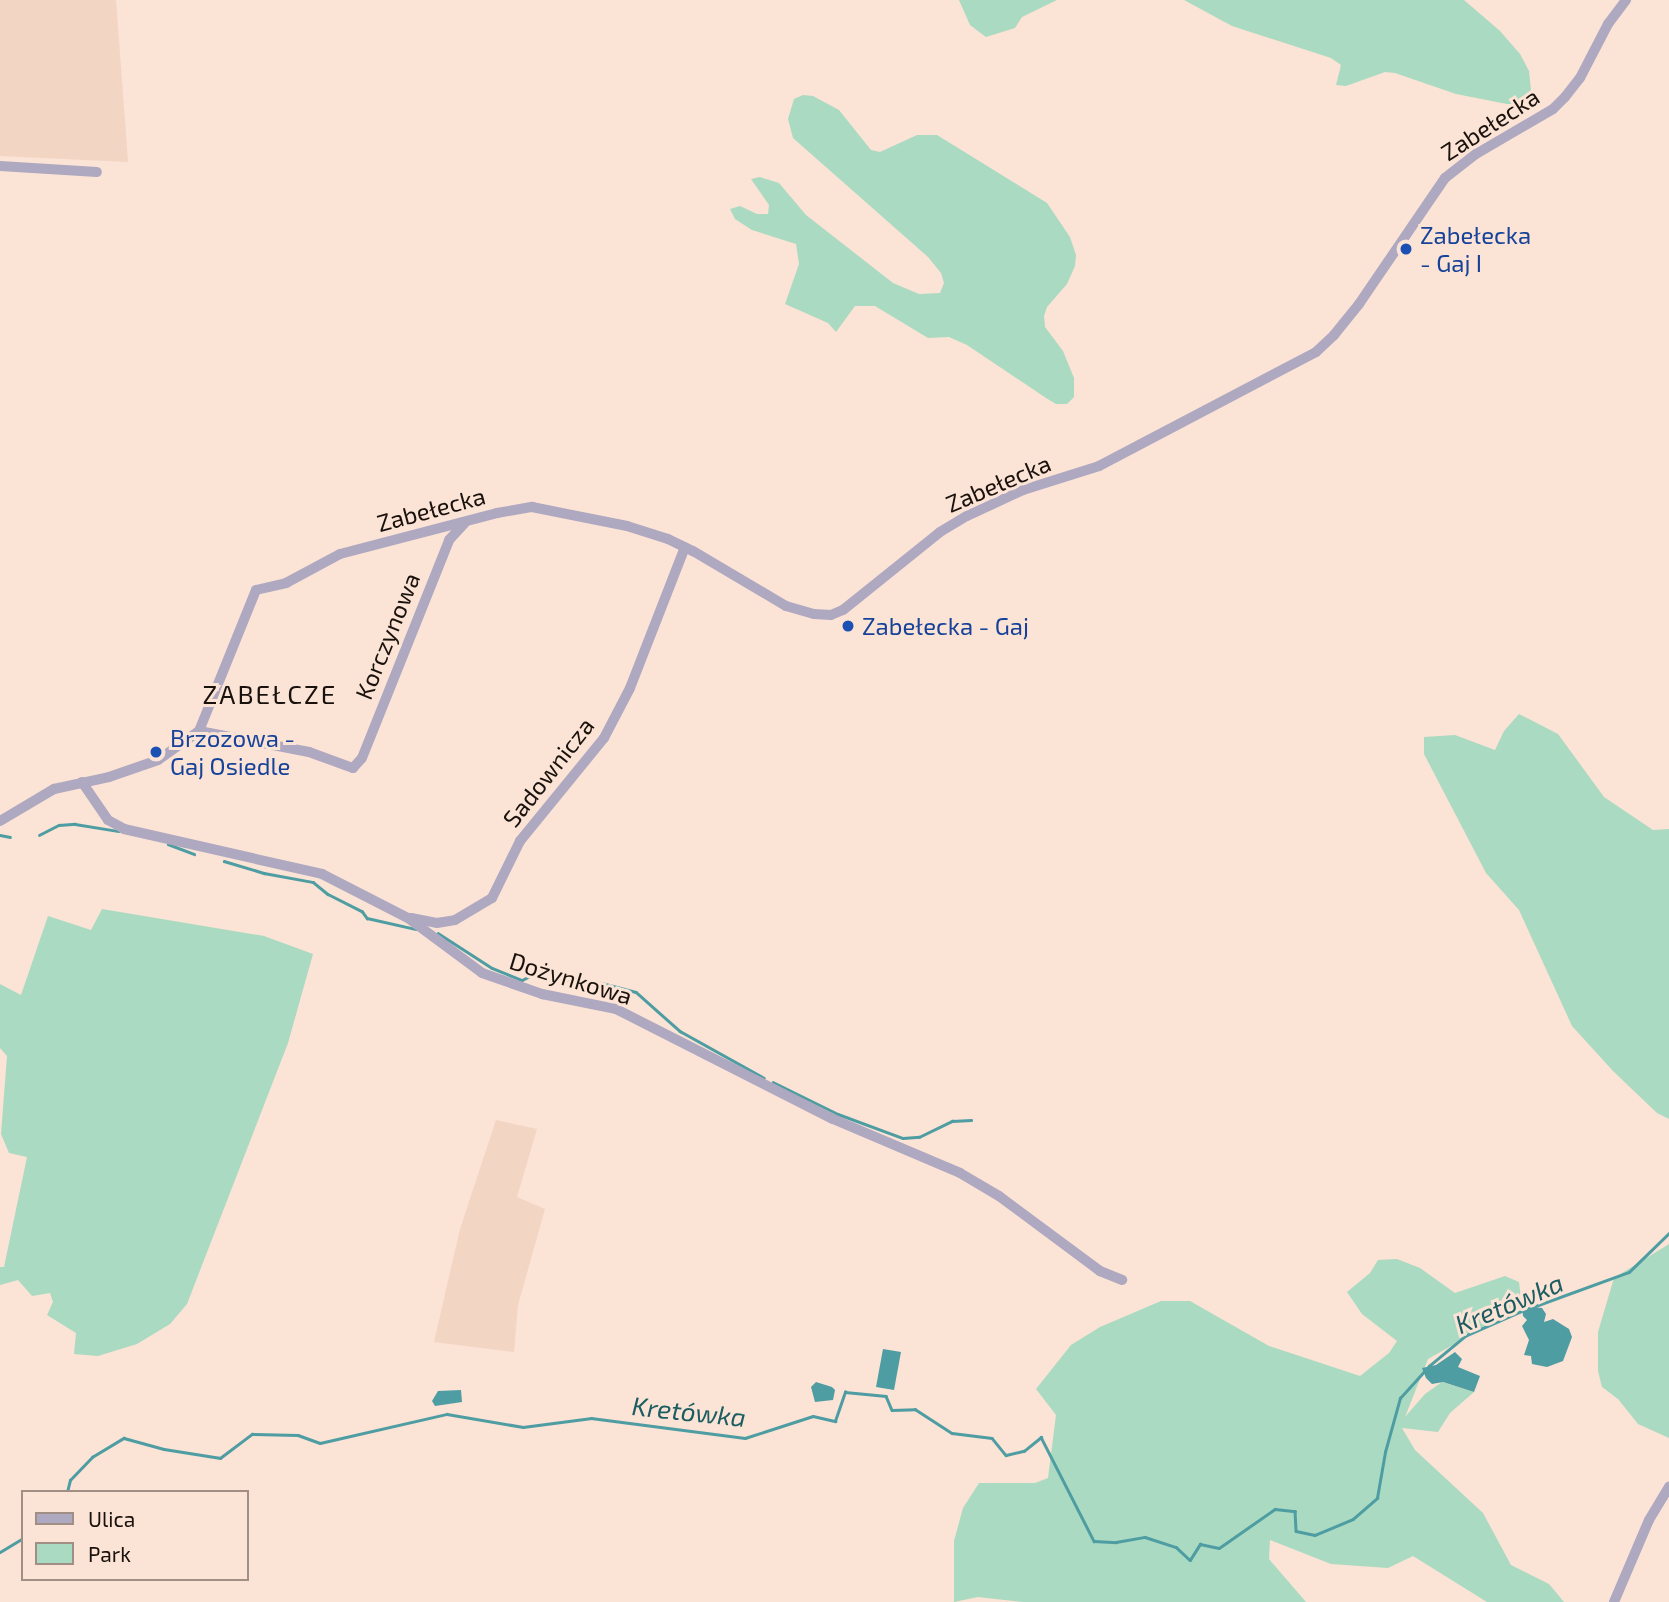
<!DOCTYPE html>
<meta charset="utf-8">
<style>
body{margin:0}
#map{position:relative;width:1669px;height:1602px;overflow:hidden;background:#fbe3d6;font-family:"Exo 2",sans-serif}
div>[style]{position:absolute}
.built>*{inset:0;background:#f3d5c3}
.green>*{inset:0;background:#aadac1}
.water>*{inset:0;background:#4e9da2}
.stream>*{height:2.5px;margin:-1.25px;padding:0 1.25px;transform-origin:1.25px;border-radius:1.25px;background:#4e9da2}
.street>*{height:10px;margin:-5px;padding:0 5px;transform-origin:5px;border-radius:5px;background:#aea8c0}
.dots>*{width:19px;height:19px;translate:-50% -50%;box-sizing:border-box;border:4px solid #fbe3d6;border-radius:50%}
span{translate:-50% -50%;white-space:nowrap;text-align:center;line-height:1.15;-webkit-text-stroke:6px #fbe3d6;paint-order:stroke}
.street-label{font-size:24px;color:#19110c}
.transit-label{font-size:24px;color:#164399}
.left{translate:0 -50%;text-align:left}
.neighbourhood-label{font-size:26px;color:#19110c;letter-spacing:2px}
.water-label{font-size:26px;color:#1b5d61;font-style:italic}
.legend{position:absolute;left:21px;top:1490px;width:228px;height:91px;box-sizing:border-box;background:#fbe3d6;border:2px solid #a18f85;margin:0;padding:9px 12px;list-style:none;font-size:21px;color:#19110c}
.legend li{display:flex;align-items:center;gap:14px;height:35px}
.legend b{width:35px;border:2px solid #a18f85}
</style>
<div id="map">
<div class="built">
<i style="clip-path:polygon(0 0,116px 0,128px 162px,0 156px)"></i>
<i style="clip-path:polygon(496px 1120px,537px 1129px,517px 1197px,545px 1209px,518px 1305px,514px 1352px,434px 1342px,460px 1229px)"></i>
</div>
<div class="green">
<i style="clip-path:polygon(959px 0,1057px 0,1022px 17px,1015px 28px,986px 37px,970px 25px)"></i>
<i style="clip-path:polygon(1184px 0,1464px 0,1500px 31px,1520px 54px,1529px 71px,1531px 90px,1517px 104px,1507px 104px,1456px 94px,1395px 73px,1385px 72px,1346px 86px,1336px 85px,1341px 65px,1331px 58px,1232px 26px)"></i>
<i style="clip-path:polygon(803px 95px,813px 96px,839px 110px,871px 150px,880px 152px,917px 135px,937px 135px,1047px 203px,1070px 237px,1076px 255px,1075px 266px,1067px 284px,1047px 307px,1044px 316px,1045px 327px,1063px 351px,1074px 378px,1074px 397px,1067px 404px,1056px 404px,1046px 398px,967px 345px,949px 337px,928px 338px,875px 306px,855px 306px,836px 332px,828px 323px,785px 304px,799px 264px,796px 244px,752px 230px,735px 219px,730px 209px,740px 206px,757px 214px,768px 214px,769px 205px,751px 179px,760px 177px,779px 183px,806px 215px,893px 283px,919px 294px,940px 293px,944px 283px,941px 273px,928px 257px,793px 138px,788px 119px,794px 99px)"></i>
<i style="clip-path:polygon(1519px 714px,1558px 734px,1604px 797px,1653px 830px,1669px 829px,1669px 1119px,1657px 1113px,1613px 1071px,1572px 1026px,1519px 910px,1486px 873px,1424px 754px,1424px 737px,1455px 735px,1495px 750px,1504px 731px)"></i>
<i style="clip-path:polygon(102px 909px,264px 936px,313px 954px,288px 1043px,187px 1304px,170px 1324px,137px 1344px,98px 1356px,74px 1354px,76px 1333px,47px 1315px,53px 1302px,50px 1293px,32px 1296px,18px 1280px,0 1285px,0 1267px,4px 1267px,27px 1157px,9px 1153px,1px 1134px,7px 1056px,0 1048px,0 984px,21px 995px,48px 916px,91px 930px)"></i>
<i style="clip-path:polygon(1669px 1244px,1669px 1438px,1638px 1424px,1618px 1399px,1602px 1387px,1598px 1371px,1598px 1332px,1614px 1278px)"></i>
<i style="clip-path:polygon(1397px 1259px,1420px 1268px,1455px 1293px,1505px 1276px,1519px 1282px,1522px 1306px,1428px 1359px,1405px 1417px,1425px 1394px,1442px 1382px,1474px 1392px,1450px 1413px,1438px 1432px,1402px 1428px,1415px 1450px,1483px 1513px,1511px 1565px,1549px 1584px,1564px 1602px,1487px 1602px,1413px 1556px,1388px 1568px,1331px 1564px,1270px 1540px,1269px 1559px,1306px 1602px,1023px 1602px,978px 1597px,954px 1602px,954px 1541px,963px 1508px,979px 1483px,1035px 1483px,1048px 1478px,1056px 1415px,1036px 1389px,1071px 1345px,1100px 1327px,1161px 1301px,1190px 1301px,1269px 1346px,1360px 1376px,1389px 1353px,1397px 1341px,1362px 1314px,1347px 1292px,1370px 1273px,1378px 1260px)"></i>
</div>
<div class="water">
<i style="clip-path:polygon(1522px 1306px,1542px 1308px,1546px 1314px,1544px 1322px,1553px 1319px,1569px 1329px,1572px 1337px,1563px 1361px,1547px 1367px,1532px 1364px,1531px 1356px,1524px 1355px,1529px 1340px,1522px 1326px,1527px 1320px,1523px 1316px)"></i>
<i style="clip-path:polygon(883px 1349px,901px 1352px,894px 1390px,876px 1387px)"></i>
<i style="clip-path:polygon(1455px 1352px,1462px 1359px,1458px 1367px,1480px 1376px,1474px 1392px,1443px 1382px,1432px 1384px,1426px 1378px,1422px 1368px,1436px 1365px)"></i>
<i style="clip-path:polygon(816px 1382px,832px 1387px,835px 1390px,833px 1400px,815px 1402px,811px 1387px)"></i>
<i style="clip-path:polygon(461px 1390px,462px 1402px,435px 1406px,432px 1401px,438px 1391px)"></i>
</div>
<div class="stream">
<i style="left:0;top:835px;width:10px;rotate:11deg"></i>
<i style="left:39px;top:835px;width:22px;rotate:-27deg"></i>
<i style="left:59px;top:825px;width:16px;rotate:-4deg"></i>
<i style="left:75px;top:824px;width:44px;rotate:9.2deg"></i>
<i style="left:168px;top:844px;width:28px;rotate:21deg"></i>
<i style="left:224px;top:861px;width:42px;rotate:16.7deg"></i>
<i style="left:264px;top:873px;width:50px;rotate:10.4deg"></i>
<i style="left:313px;top:882px;width:19px;rotate:39deg"></i>
<i style="left:328px;top:894px;width:38px;rotate:27deg"></i>
<i style="left:362px;top:911px;width:9px;rotate:54deg"></i>
<i style="left:367px;top:918px;width:50px;rotate:12.7deg"></i>
<i style="left:438px;top:933px;width:64px;rotate:32.9deg"></i>
<i style="left:492px;top:968px;width:32px;rotate:22deg"></i>
<i style="left:522px;top:980px;width:18px;rotate:-27deg"></i>
<i style="left:561px;top:980px;width:33px;rotate:2deg"></i>
<i style="left:594px;top:981px;width:43px;rotate:14.7deg"></i>
<i style="left:636px;top:992px;width:59px;rotate:41.6deg"></i>
<i style="left:680px;top:1031px;width:96px;rotate:29.2deg"></i>
<i style="left:773px;top:1082px;width:72px;rotate:26.2deg"></i>
<i style="left:838px;top:1114px;width:69px;rotate:20.3deg"></i>
<i style="left:903px;top:1138px;width:16px;rotate:-4deg"></i>
<i style="left:919px;top:1137px;width:37px;rotate:-26deg"></i>
<i style="left:952px;top:1121px;width:19px;rotate:-3deg"></i>
<i style="left:1530px;top:1308px;width:105px;rotate:-20deg"></i>
<i style="left:1629px;top:1272px;width:56px;rotate:-44.3deg"></i>
<i style="left:67px;top:1492px;width:12px;rotate:-76deg"></i>
<i style="left:70px;top:1480px;width:32px;rotate:-46deg"></i>
<i style="left:92px;top:1457px;width:37px;rotate:-31deg"></i>
<i style="left:124px;top:1438px;width:41px;rotate:15.4deg"></i>
<i style="left:164px;top:1449px;width:57px;rotate:9.1deg"></i>
<i style="left:220px;top:1458px;width:40px;rotate:-37deg"></i>
<i style="left:252px;top:1434px;width:46px;rotate:1.2deg"></i>
<i style="left:298px;top:1435px;width:23px;rotate:20deg"></i>
<i style="left:320px;top:1443px;width:130px;rotate:-12.9deg"></i>
<i style="left:447px;top:1414px;width:77px;rotate:9.7deg"></i>
<i style="left:523px;top:1427px;width:69px;rotate:-7.5deg"></i>
<i style="left:591px;top:1418px;width:155px;rotate:7.4deg"></i>
<i style="left:745px;top:1438px;width:71px;rotate:-17.9deg"></i>
<i style="left:813px;top:1416px;width:23px;rotate:13deg"></i>
<i style="left:835px;top:1421px;width:31px;rotate:-71deg"></i>
<i style="left:845px;top:1392px;width:41px;rotate:5.6deg"></i>
<i style="left:886px;top:1396px;width:15px;rotate:67deg"></i>
<i style="left:892px;top:1410px;width:23px;rotate:-2deg"></i>
<i style="left:915px;top:1409px;width:44px;rotate:33deg"></i>
<i style="left:952px;top:1433px;width:40px;rotate:7.1deg"></i>
<i style="left:992px;top:1438px;width:22px;rotate:51deg"></i>
<i style="left:1006px;top:1455px;width:18px;rotate:-13deg"></i>
<i style="left:1024px;top:1451px;width:22px;rotate:-39deg"></i>
<i style="left:1041px;top:1437px;width:117px;rotate:63deg"></i>
<i style="left:1094px;top:1541px;width:22px;rotate:3deg"></i>
<i style="left:1116px;top:1542px;width:29px;rotate:-10deg"></i>
<i style="left:1145px;top:1537px;width:33px;rotate:18deg"></i>
<i style="left:1176px;top:1547px;width:19px;rotate:43deg"></i>
<i style="left:1190px;top:1560px;width:19px;rotate:-58deg"></i>
<i style="left:1200px;top:1544px;width:19px;rotate:12deg"></i>
<i style="left:1219px;top:1548px;width:68px;rotate:-34.9deg"></i>
<i style="left:1275px;top:1509px;width:20px;rotate:6deg"></i>
<i style="left:1295px;top:1511px;width:20px;rotate:87deg"></i>
<i style="left:1296px;top:1531px;width:19px;rotate:12deg"></i>
<i style="left:1315px;top:1535px;width:41px;rotate:-22.8deg"></i>
<i style="left:1353px;top:1519px;width:32px;rotate:-41deg"></i>
<i style="left:1377px;top:1498px;width:47px;rotate:-80.1deg"></i>
<i style="left:1385px;top:1452px;width:56px;rotate:-74.5deg"></i>
<i style="left:1400px;top:1398px;width:43px;rotate:-47.8deg"></i>
<i style="left:1429px;top:1366px;width:47px;rotate:-39.8deg"></i>
<i style="left:1465px;top:1336px;width:64px;rotate:-23.8deg"></i>
<i style="left:0;top:1552px;width:27px;rotate:-31deg"></i>
</div>
<div class="street">
<i style="left:0;top:166px;width:97px;rotate:3.5deg"></i>
<i style="left:199px;top:731px;width:152px;rotate:-68deg"></i>
<i style="left:256px;top:590px;width:31px;rotate:-13deg"></i>
<i style="left:286px;top:583px;width:61px;rotate:-28.2deg"></i>
<i style="left:340px;top:554px;width:162px;rotate:-14.6deg"></i>
<i style="left:497px;top:513px;width:36px;rotate:-10deg"></i>
<i style="left:532px;top:507px;width:97px;rotate:11.3deg"></i>
<i style="left:627px;top:526px;width:43px;rotate:17.6deg"></i>
<i style="left:668px;top:539px;width:28px;rotate:26deg"></i>
<i style="left:693px;top:551px;width:108px;rotate:30.6deg"></i>
<i style="left:786px;top:606px;width:29px;rotate:16deg"></i>
<i style="left:814px;top:614px;width:17px;rotate:3deg"></i>
<i style="left:831px;top:615px;width:13px;rotate:-23deg"></i>
<i style="left:843px;top:610px;width:124px;rotate:-38.8deg"></i>
<i style="left:940px;top:532px;width:31px;rotate:-31deg"></i>
<i style="left:967px;top:516px;width:62px;rotate:-24.9deg"></i>
<i style="left:1023px;top:490px;width:80px;rotate:-17.5deg"></i>
<i style="left:1099px;top:466px;width:245px;rotate:-27.7deg"></i>
<i style="left:1316px;top:352px;width:25px;rotate:-43deg"></i>
<i style="left:1334px;top:335px;width:40px;rotate:-51deg"></i>
<i style="left:1359px;top:304px;width:153px;rotate:-55.7deg"></i>
<i style="left:1445px;top:178px;width:39px;rotate:-38deg"></i>
<i style="left:1476px;top:154px;width:89px;rotate:-30.3deg"></i>
<i style="left:1553px;top:109px;width:17px;rotate:-45deg"></i>
<i style="left:1565px;top:97px;width:24px;rotate:-52deg"></i>
<i style="left:1580px;top:78px;width:61px;rotate:-62.6deg"></i>
<i style="left:1608px;top:24px;width:30px;rotate:-53deg"></i>
<i style="left:82px;top:782px;width:46px;rotate:55.6deg"></i>
<i style="left:108px;top:820px;width:18px;rotate:29deg"></i>
<i style="left:124px;top:829px;width:203px;rotate:12.8deg"></i>
<i style="left:322px;top:874px;width:97px;rotate:27.1deg"></i>
<i style="left:408px;top:918px;width:92px;rotate:36.6deg"></i>
<i style="left:482px;top:973px;width:64px;rotate:19.3deg"></i>
<i style="left:542px;top:994px;width:76px;rotate:11.5deg"></i>
<i style="left:616px;top:1009px;width:243px;rotate:26.9deg"></i>
<i style="left:833px;top:1119px;width:138px;rotate:23deg"></i>
<i style="left:960px;top:1173px;width:45px;rotate:30.5deg"></i>
<i style="left:999px;top:1196px;width:126px;rotate:36.6deg"></i>
<i style="left:1100px;top:1271px;width:24px;rotate:22deg"></i>
<i style="left:0;top:821px;width:63px;rotate:-30.7deg"></i>
<i style="left:54px;top:789px;width:56px;rotate:-12.3deg"></i>
<i style="left:109px;top:777px;width:52px;rotate:-19.1deg"></i>
<i style="left:158px;top:760px;width:50px;rotate:-35.3deg"></i>
<i style="left:199px;top:731px;width:112px;rotate:10.8deg"></i>
<i style="left:309px;top:752px;width:47px;rotate:20deg"></i>
<i style="left:353px;top:768px;width:13px;rotate:-48deg"></i>
<i style="left:362px;top:758px;width:235px;rotate:-68.2deg"></i>
<i style="left:449px;top:540px;width:23px;rotate:-47deg"></i>
<i style="left:411px;top:918px;width:26px;rotate:11deg"></i>
<i style="left:437px;top:923px;width:18px;rotate:-9deg"></i>
<i style="left:455px;top:920px;width:43px;rotate:-30.7deg"></i>
<i style="left:492px;top:898px;width:64px;rotate:-63.8deg"></i>
<i style="left:520px;top:841px;width:133px;rotate:-50.8deg"></i>
<i style="left:604px;top:738px;width:56px;rotate:-62.5deg"></i>
<i style="left:630px;top:688px;width:151px;rotate:-68.7deg"></i>
<i style="left:1614px;top:1602px;width:89px;rotate:-66.9deg"></i>
<i style="left:1649px;top:1520px;width:39px;rotate:-59deg"></i>
</div>
<div class="dots">
<i style="left:1406px;top:249px;background:#1a4fb4"></i>
<i style="left:848px;top:626px;background:#1a4fb4"></i>
<i style="left:156px;top:752px;background:#1a4fb4"></i>
</div>
<div class="street-label">
<span style="left:1490px;top:124px;rotate:-33deg">Zabełecka</span>
<span style="left:998px;top:483px;rotate:-23deg">Zabełecka</span>
<span style="left:431px;top:509px;rotate:-15deg">Zabełecka</span>
<span style="left:387px;top:636px;rotate:-68deg">Korczynowa</span>
<span style="left:548px;top:772px;rotate:-52deg">Sadownicza</span>
<span style="left:571px;top:978px;rotate:17deg">Dożynkowa</span>
</div>
<div class="transit-label">
<span class="left" style="left:1420px;top:249px">Zabełecka<br>- Gaj I</span>
<span class="left" style="left:862px;top:626px">Zabełecka - Gaj</span>
<span class="left" style="left:170px;top:752px">Brzozowa -<br>Gaj Osiedle</span>
</div>
<div class="neighbourhood-label">
<span style="left:270px;top:694px">ZABEŁCZE</span>
</div>
<div class="water-label">
<span style="left:1509px;top:1303px;rotate:-23deg">Kretówka</span>
<span style="left:689px;top:1411px;rotate:6deg">Kretówka</span>
</div>
<ul class="legend">
<li><b style="height:9px;background:#aea8c0"></b>Ulica</li>
<li><b style="height:19px;background:#aadac1"></b>Park</li>
</ul>
</div>
